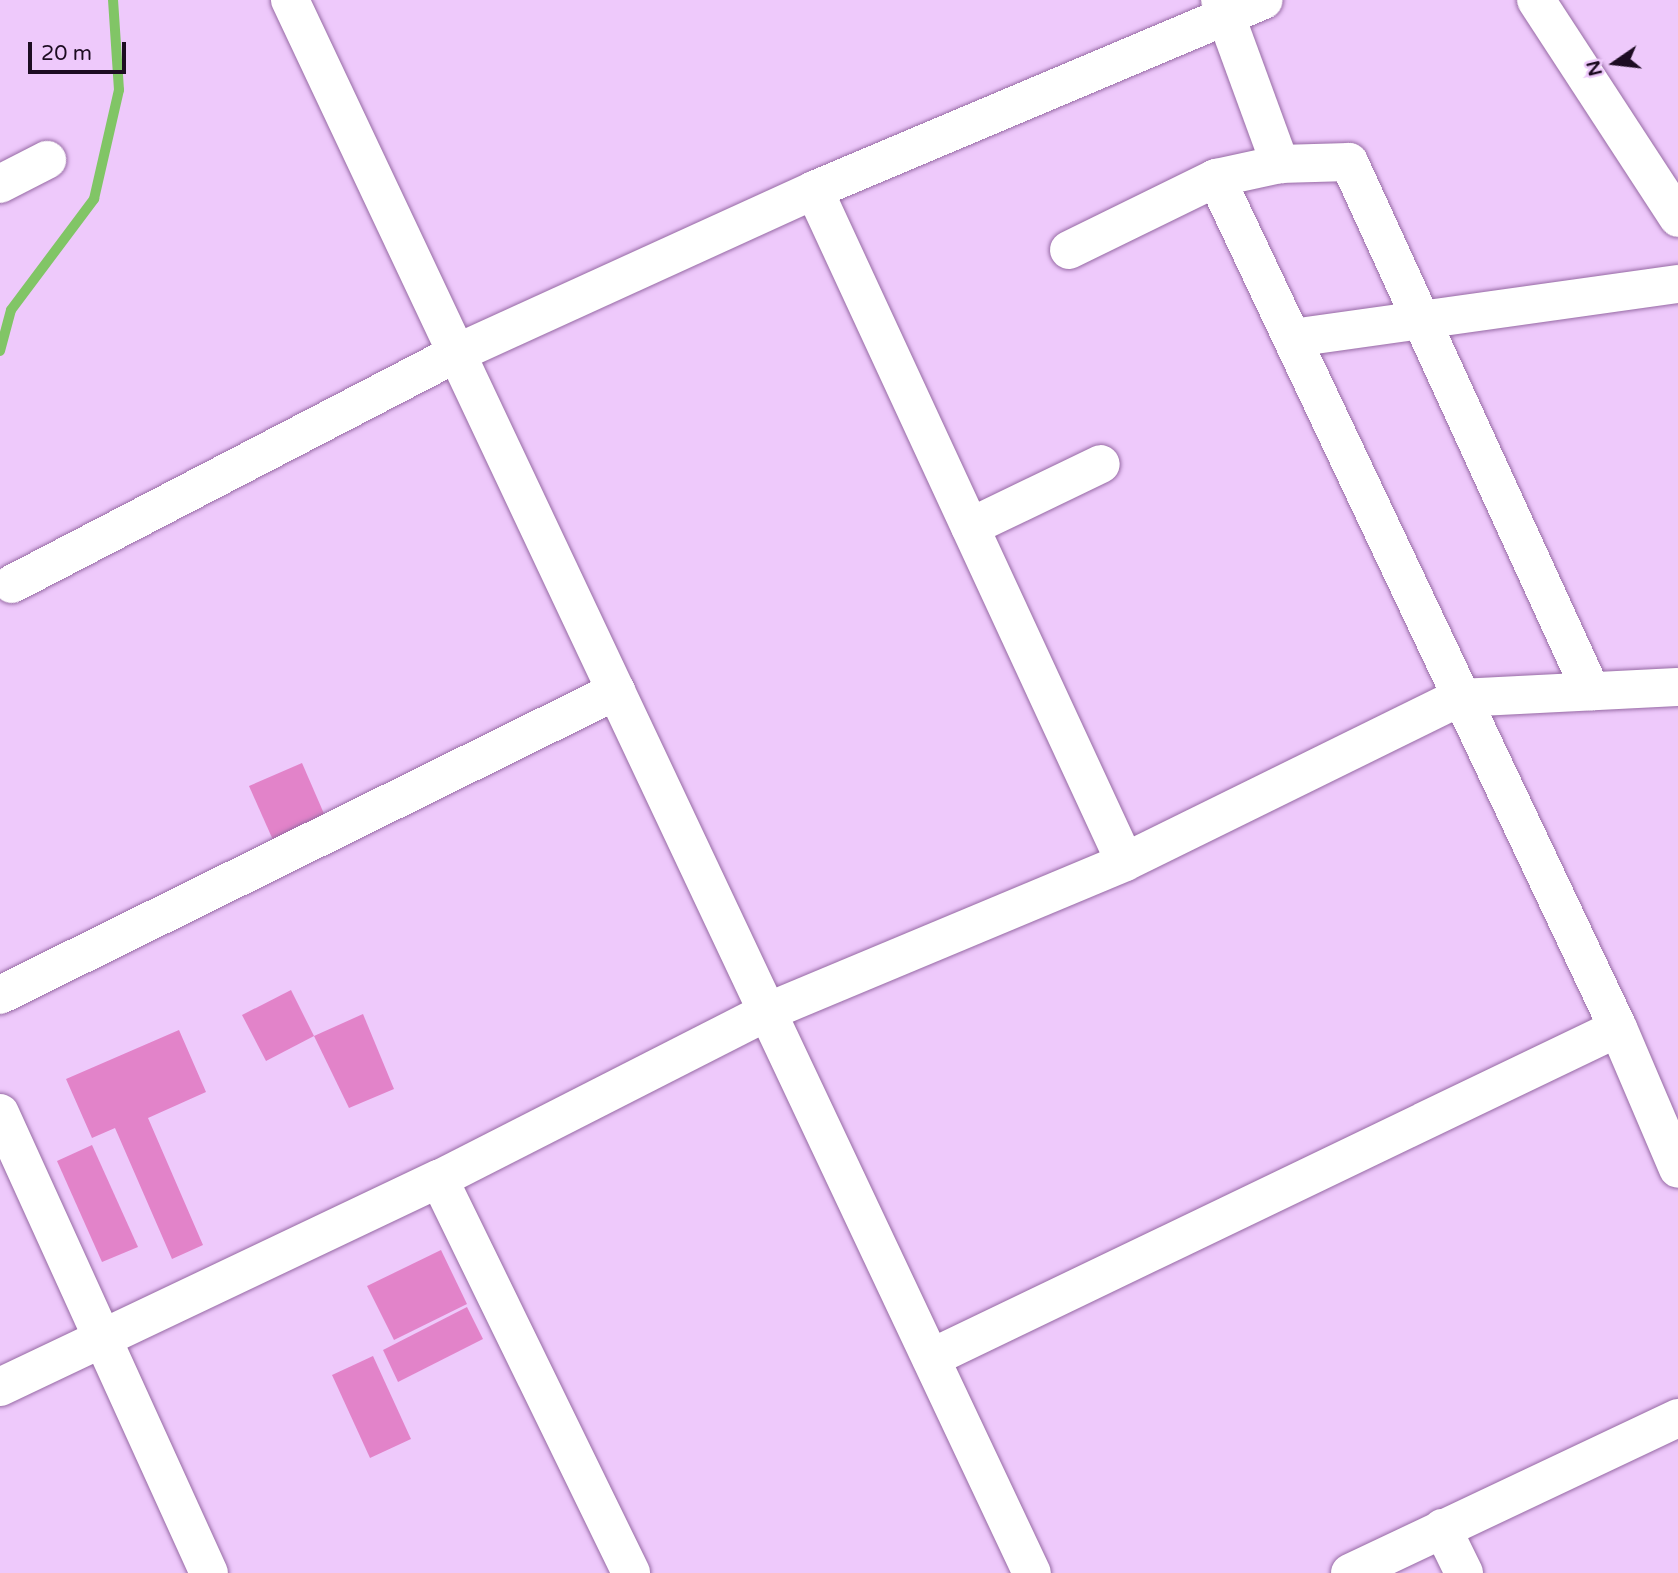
<!DOCTYPE html>
<style>
body{margin:0}
#map{position:relative;width:1678px;height:1573px;overflow:hidden;background:#eec9fb;font-family:"Varela Round",sans-serif}
div>[style]{position:absolute}
.stream>*{height:10px;margin:-5px;padding:0 5px;transform-origin:5px;border-radius:5px;background:#81c566}
.building>*{inset:0;background:#e283c9}
.roads{filter:drop-shadow(0 0 2px #966aa4) drop-shadow(0 0 2px #966aa4)}
.minor>*{height:38px;margin:-19px;padding:0 19px;transform-origin:19px;border-radius:19px;background:#fff}
span{translate:-50% -50%;white-space:nowrap;text-align:center;line-height:1.15;-webkit-text-stroke:6px #eec9fb;paint-order:stroke}
.north{position:absolute;left:1580px;top:28px;width:70px;height:70px;-webkit-text-stroke:5px #eec9fb;paint-order:stroke;rotate:256deg;font-size:19px;font-weight:700;line-height:28px;text-align:center;color:#1d0c22}
.north::after{content:'';display:block;margin:auto;width:24px;height:32px;background:#1d0c22;clip-path:polygon(50% 0,100% 100%,50% 72%,0 100%)}
.scale{position:absolute;left:28px;top:42px;width:98px;height:32px;box-sizing:border-box;border:4px solid #1d0c22;border-top:0;padding-left:9px;font-size:21px;line-height:24px;white-space:nowrap;color:#1d0c22;-webkit-text-stroke:5px #eec9fb;paint-order:stroke}
</style>
<div id="map">
<div class="stream">
<i style="left:0;top:351px;width:42px;rotate:-75deg"></i>
<i style="left:11px;top:310px;width:139px;rotate:-53.2deg"></i>
<i style="left:94px;top:199px;width:112px;rotate:-77.1deg"></i>
<i style="left:119px;top:90px;width:90px;rotate:-93.8deg"></i>
</div>
<div class="building">
<i style="clip-path:polygon(302px 763px,325px 816px,273px 840px,249px 786px)"></i>
<i style="clip-path:polygon(291px 990px,314px 1036px,266px 1061px,242px 1015px)"></i>
<i style="clip-path:polygon(363px 1014px,394px 1089px,349px 1108px,314px 1036px)"></i>
<i style="clip-path:polygon(179px 1030px,206px 1092px,148px 1118px,203px 1245px,172px 1259px,115px 1128px,92px 1138px,66px 1079px)"></i>
<i style="clip-path:polygon(92px 1145px,138px 1247px,102px 1262px,57px 1161px)"></i>
<i style="clip-path:polygon(441px 1250px,467px 1304px,394px 1340px,367px 1286px)"></i>
<i style="clip-path:polygon(467px 1307px,483px 1339px,398px 1382px,383px 1350px)"></i>
<i style="clip-path:polygon(373px 1356px,411px 1439px,370px 1458px,332px 1375px)"></i>
</div>
<div class="roads">
<div class="minor">
<i style="left:290px;top:0;width:1739px;rotate:64.75deg"></i>
<i style="left:1220px;top:0;width:175px;rotate:69.9deg"></i>
<i style="left:1536px;top:0;width:260px;rotate:56.9deg"></i>
<i style="left:1216px;top:178px;width:940px;rotate:64.69deg"></i>
<i style="left:1618px;top:1028px;width:153px;rotate:66.9deg"></i>
<i style="left:0;top:184px;width:53px;rotate:-27.1deg"></i>
<i style="left:814px;top:190px;width:740px;rotate:65.17deg"></i>
<i style="left:1069px;top:250px;width:164px;rotate:-26.1deg"></i>
<i style="left:1216px;top:178px;width:66px;rotate:-12.3deg"></i>
<i style="left:1280px;top:164px;width:69px;rotate:-1.7deg"></i>
<i style="left:1349px;top:162px;width:582px;rotate:65.42deg"></i>
<i style="left:1293px;top:338px;width:389px;rotate:-8deg"></i>
<i style="left:970px;top:527px;width:145px;rotate:-25.7deg"></i>
<i style="left:12px;top:584px;width:501px;rotate:-27.43deg"></i>
<i style="left:457px;top:353px;width:392px;rotate:-24.5deg"></i>
<i style="left:814px;top:190px;width:488px;rotate:-22.9deg"></i>
<i style="left:0;top:995px;width:687px;rotate:-26.27deg"></i>
<i style="left:0;top:1113px;width:505px;rotate:65.57deg"></i>
<i style="left:439px;top:1179px;width:438px;rotate:64deg"></i>
<i style="left:931px;top:1358px;width:762px;rotate:-25.66deg"></i>
<i style="left:0;top:1387px;width:486px;rotate:-25.4deg"></i>
<i style="left:439px;top:1179px;width:368px;rotate:-27deg"></i>
<i style="left:767px;top:1012px;width:388px;rotate:-22.7deg"></i>
<i style="left:1125px;top:862px;width:372px;rotate:-26.2deg"></i>
<i style="left:1459px;top:698px;width:219px;rotate:-2.9deg"></i>
<i style="left:1442px;top:1528px;width:50px;rotate:63.9deg"></i>
<i style="left:1350px;top:1573px;width:363px;rotate:-25.3deg"></i>
</div>
</div>
<div class="north">N</div>
<div class="scale">20 m</div>
</div>
